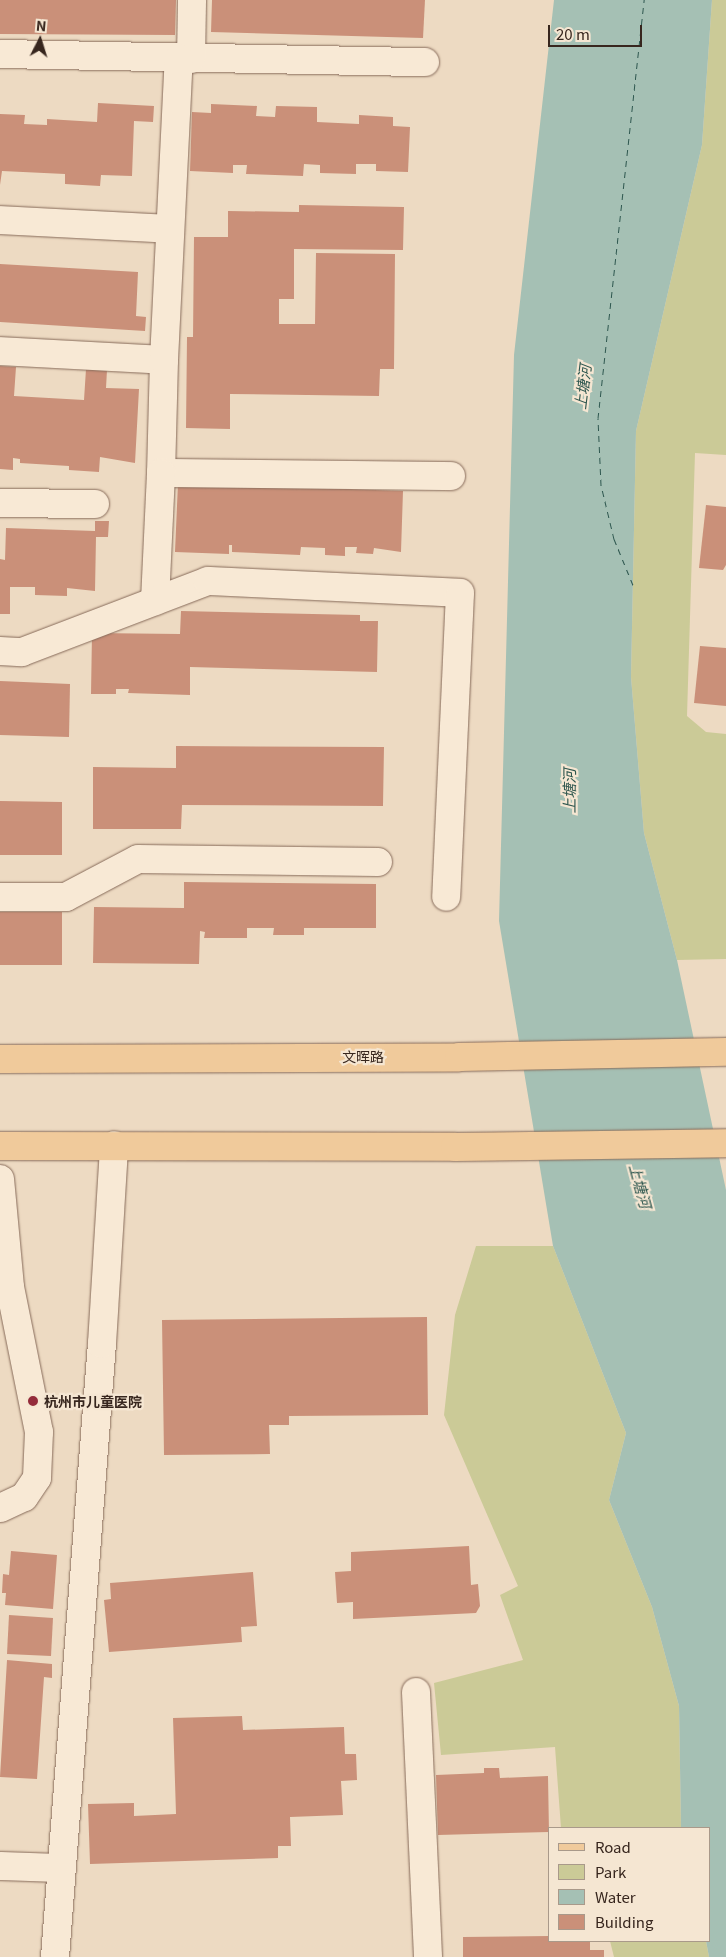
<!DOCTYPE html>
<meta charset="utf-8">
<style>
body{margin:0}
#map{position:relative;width:726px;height:1957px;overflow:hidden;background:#eddac2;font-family:Georgia,"Noto Sans SC",serif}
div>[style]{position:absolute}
.green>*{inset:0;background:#cbca97}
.water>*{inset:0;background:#a5c0b4}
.ferry>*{height:1px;margin-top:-0.5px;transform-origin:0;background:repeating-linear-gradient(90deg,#2d564e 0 6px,transparent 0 11px)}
.building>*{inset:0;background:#ca9079}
.roads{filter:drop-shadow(0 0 1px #876b5a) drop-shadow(0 0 1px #876b5a)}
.minor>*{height:28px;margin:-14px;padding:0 14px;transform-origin:14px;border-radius:14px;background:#f8e9d5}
.major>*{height:28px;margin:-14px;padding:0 14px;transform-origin:14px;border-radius:14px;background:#f0ca9b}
.dots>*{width:14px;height:14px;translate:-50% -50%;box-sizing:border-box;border:2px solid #f5e6d2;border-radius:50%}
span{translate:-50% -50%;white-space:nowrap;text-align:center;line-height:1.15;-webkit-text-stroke:4.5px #f5e6d2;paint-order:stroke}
.street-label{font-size:14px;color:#37261e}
.poi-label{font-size:14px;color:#37261e;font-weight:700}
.left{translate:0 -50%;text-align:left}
.water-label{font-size:15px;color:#2d564e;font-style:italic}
.legend{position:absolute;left:548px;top:1827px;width:162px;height:115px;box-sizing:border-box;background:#f5e6d2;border:1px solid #a9998a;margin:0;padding:6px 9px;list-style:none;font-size:15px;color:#37261e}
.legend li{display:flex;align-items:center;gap:10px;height:25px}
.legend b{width:25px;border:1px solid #a9998a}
.north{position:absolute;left:15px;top:15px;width:50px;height:50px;-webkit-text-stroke:4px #f5e6d2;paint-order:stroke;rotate:5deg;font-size:14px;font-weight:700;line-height:20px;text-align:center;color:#37261e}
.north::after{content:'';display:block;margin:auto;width:18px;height:22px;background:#37261e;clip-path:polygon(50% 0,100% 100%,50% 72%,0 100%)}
.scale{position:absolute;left:548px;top:25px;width:94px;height:22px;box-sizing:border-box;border:2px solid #37261e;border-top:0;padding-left:6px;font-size:15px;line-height:18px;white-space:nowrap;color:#37261e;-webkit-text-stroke:4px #f5e6d2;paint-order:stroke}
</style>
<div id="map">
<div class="green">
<i style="clip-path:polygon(712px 0,726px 0,726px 455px,695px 453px,687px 716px,706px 732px,726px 734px,726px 959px,677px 960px,644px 833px,631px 677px,636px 431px,702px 145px)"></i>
<i style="clip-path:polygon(476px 1246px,553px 1246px,626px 1433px,609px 1500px,652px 1607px,679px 1706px,681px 1828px,561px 1828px,555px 1747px,441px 1755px,434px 1683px,523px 1660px,500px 1595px,518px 1586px,444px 1415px,455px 1315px)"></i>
<i style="clip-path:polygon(610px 1941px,706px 1941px,709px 1957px,614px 1957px)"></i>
</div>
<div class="water">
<i style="clip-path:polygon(554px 0,712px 0,702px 145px,636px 431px,631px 677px,644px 833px,677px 960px,726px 1190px,726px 1957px,709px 1957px,706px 1941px,710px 1941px,710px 1828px,681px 1828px,679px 1706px,652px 1607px,609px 1500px,626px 1433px,553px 1246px,499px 921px,514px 355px)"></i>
</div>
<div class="ferry">
<i style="left:633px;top:585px;width:50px;rotate:-112.4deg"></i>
<i style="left:614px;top:539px;width:56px;rotate:-103.5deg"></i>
<i style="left:601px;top:485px;width:67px;rotate:-92.6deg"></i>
<i style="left:598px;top:418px;width:421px;rotate:-83.7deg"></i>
</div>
<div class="building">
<i style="clip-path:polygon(0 0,176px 0,175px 35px,0 34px)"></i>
<i style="clip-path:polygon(212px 0,425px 0,423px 38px,211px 32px)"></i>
<i style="clip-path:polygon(98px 103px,154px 106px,153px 122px,134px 121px,132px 176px,101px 175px,100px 186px,65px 184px,65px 174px,2px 171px,0 185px,0 114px,25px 115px,24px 124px,47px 125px,47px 119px,97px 122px)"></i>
<i style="clip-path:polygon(211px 104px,257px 106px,256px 116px,275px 117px,276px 106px,317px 107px,317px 122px,359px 124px,359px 115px,393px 117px,393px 126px,410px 127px,408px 172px,376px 171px,376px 164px,356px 164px,356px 174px,320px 173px,320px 165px,304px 164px,303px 176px,246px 174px,247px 165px,233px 165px,233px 173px,190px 171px,192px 112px,211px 113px)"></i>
<i style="clip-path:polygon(299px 205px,404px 207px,403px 250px,294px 249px,294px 299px,279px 299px,279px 324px,315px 324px,316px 253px,395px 254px,394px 369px,380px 369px,379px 396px,230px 394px,230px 429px,186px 428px,187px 337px,193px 337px,194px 237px,228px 237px,228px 211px,299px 212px)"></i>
<i style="clip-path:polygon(0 264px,138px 272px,136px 316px,146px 317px,145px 331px,0 322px)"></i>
<i style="clip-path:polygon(0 366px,16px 367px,14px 396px,84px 400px,86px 369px,107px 370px,106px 388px,139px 389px,135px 463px,100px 457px,99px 472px,69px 470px,69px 466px,20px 463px,20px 459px,13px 458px,13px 470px,0 469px)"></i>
<i style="clip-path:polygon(178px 483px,403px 491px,401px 552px,374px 548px,373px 554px,356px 553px,357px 547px,345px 547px,345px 556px,325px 555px,325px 548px,301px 547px,300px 555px,232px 552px,232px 545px,229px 545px,229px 554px,175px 552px)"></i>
<i style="clip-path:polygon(706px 505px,726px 507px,726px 565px,723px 570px,699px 568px)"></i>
<i style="clip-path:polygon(95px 521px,109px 521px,108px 537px,96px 537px,95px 591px,67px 588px,67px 596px,35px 595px,35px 587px,10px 587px,10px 614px,0 614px,0 559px,5px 560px,6px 528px,95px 531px)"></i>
<i style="clip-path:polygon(181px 611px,360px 615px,360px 621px,378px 621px,377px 672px,190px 667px,190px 695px,128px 693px,129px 689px,116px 689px,116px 694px,91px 694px,92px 633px,180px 634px)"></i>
<i style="clip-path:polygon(700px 646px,726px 648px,726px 706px,694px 703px)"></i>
<i style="clip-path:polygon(0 681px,70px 684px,69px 737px,0 735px)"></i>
<i style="clip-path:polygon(176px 746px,384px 747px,383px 806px,182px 805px,181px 829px,93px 829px,93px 767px,176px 768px)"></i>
<i style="clip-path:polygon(0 801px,62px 802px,62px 855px,0 855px)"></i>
<i style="clip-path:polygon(184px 882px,376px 884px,376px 928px,304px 928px,304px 935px,273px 935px,274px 928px,247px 928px,247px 938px,204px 938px,205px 932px,200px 931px,199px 964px,93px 963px,94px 907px,184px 908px)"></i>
<i style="clip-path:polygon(0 912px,62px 912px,62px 965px,0 965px)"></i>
<i style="clip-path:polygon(427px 1317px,428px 1415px,289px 1416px,289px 1425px,269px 1425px,270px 1454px,164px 1455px,162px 1320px)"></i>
<i style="clip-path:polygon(469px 1546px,471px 1585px,478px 1584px,480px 1606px,476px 1613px,353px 1619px,353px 1602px,337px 1603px,335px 1572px,351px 1571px,351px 1552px)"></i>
<i style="clip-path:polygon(11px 1551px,57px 1555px,53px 1609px,5px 1605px,6px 1593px,2px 1593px,3px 1574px,9px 1575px)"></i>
<i style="clip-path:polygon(253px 1572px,257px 1626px,241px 1627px,242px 1642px,109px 1652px,104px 1600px,111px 1599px,110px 1583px)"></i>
<i style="clip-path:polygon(9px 1615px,53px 1618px,51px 1656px,7px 1654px)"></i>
<i style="clip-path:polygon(7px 1660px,52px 1664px,52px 1678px,44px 1677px,37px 1779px,0 1777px)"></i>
<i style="clip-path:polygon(242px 1716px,243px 1730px,344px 1727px,345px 1754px,356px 1754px,357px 1780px,341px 1781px,343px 1815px,290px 1817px,291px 1846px,278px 1846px,278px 1858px,90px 1864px,88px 1804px,134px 1803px,134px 1816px,176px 1814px,173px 1718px)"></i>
<i style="clip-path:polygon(484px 1768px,499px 1768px,500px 1778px,548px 1776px,549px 1832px,438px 1835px,436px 1775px,484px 1773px)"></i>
<i style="clip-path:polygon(550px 1936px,550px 1941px,590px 1941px,590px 1950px,604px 1950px,604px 1957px,463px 1957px,463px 1937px)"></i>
</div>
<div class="roads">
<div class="minor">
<i style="left:0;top:54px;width:425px;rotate:1.1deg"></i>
<i style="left:191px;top:59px;width:59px;rotate:-89deg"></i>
<i style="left:0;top:220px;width:170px;rotate:3deg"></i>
<i style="left:0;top:351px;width:164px;rotate:3.1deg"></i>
<i style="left:164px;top:360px;width:113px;rotate:91.5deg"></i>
<i style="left:161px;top:473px;width:290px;rotate:0.6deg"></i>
<i style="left:164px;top:360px;width:302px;rotate:-87.2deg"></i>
<i style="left:0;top:503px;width:95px;rotate:0.6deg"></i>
<i style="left:155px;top:601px;width:128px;rotate:-87.3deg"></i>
<i style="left:0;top:651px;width:22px;rotate:3deg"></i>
<i style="left:22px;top:652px;width:199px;rotate:-20.9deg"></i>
<i style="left:208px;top:581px;width:252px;rotate:2.7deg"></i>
<i style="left:460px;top:593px;width:304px;rotate:92.6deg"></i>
<i style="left:0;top:897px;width:66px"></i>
<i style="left:66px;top:897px;width:81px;rotate:-27.8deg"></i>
<i style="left:138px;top:859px;width:240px;rotate:0.7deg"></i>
<i style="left:0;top:1179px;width:108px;rotate:84.7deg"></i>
<i style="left:10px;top:1287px;width:148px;rotate:78.7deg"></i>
<i style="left:39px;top:1432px;width:46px;rotate:92.5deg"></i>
<i style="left:37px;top:1478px;width:23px;rotate:124deg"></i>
<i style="left:24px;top:1497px;width:26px;rotate:155deg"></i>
<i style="left:416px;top:1692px;width:265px;rotate:87.4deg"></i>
<i style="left:0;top:1866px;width:59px;rotate:1.9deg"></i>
<i style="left:55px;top:1957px;width:615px;rotate:-85.62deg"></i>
<i style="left:102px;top:1344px;width:199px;rotate:-86.5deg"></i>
</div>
<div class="major">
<i style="left:0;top:1059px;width:459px;rotate:-0.2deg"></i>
<i style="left:459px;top:1057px;width:267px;rotate:-1.1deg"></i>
<i style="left:0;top:1146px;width:455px;rotate:0.1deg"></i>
<i style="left:455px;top:1147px;width:271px;rotate:-0.8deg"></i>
</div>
</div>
<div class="dots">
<i style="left:33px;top:1401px;background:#942b3a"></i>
</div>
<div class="street-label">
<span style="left:363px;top:1056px">文晖路</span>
</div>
<div class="poi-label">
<span class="left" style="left:44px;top:1401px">杭州市儿童医院</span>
</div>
<div class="water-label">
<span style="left:582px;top:387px;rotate:-83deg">上塘河</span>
<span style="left:569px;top:791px;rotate:-90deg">上塘河</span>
<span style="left:641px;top:1186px;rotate:75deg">上塘河</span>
</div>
<ul class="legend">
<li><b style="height:6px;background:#f0ca9b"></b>Road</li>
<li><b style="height:14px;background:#cbca97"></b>Park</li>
<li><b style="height:14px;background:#a5c0b4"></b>Water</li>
<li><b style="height:14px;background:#ca9079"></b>Building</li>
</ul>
<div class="north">N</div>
<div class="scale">20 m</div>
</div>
